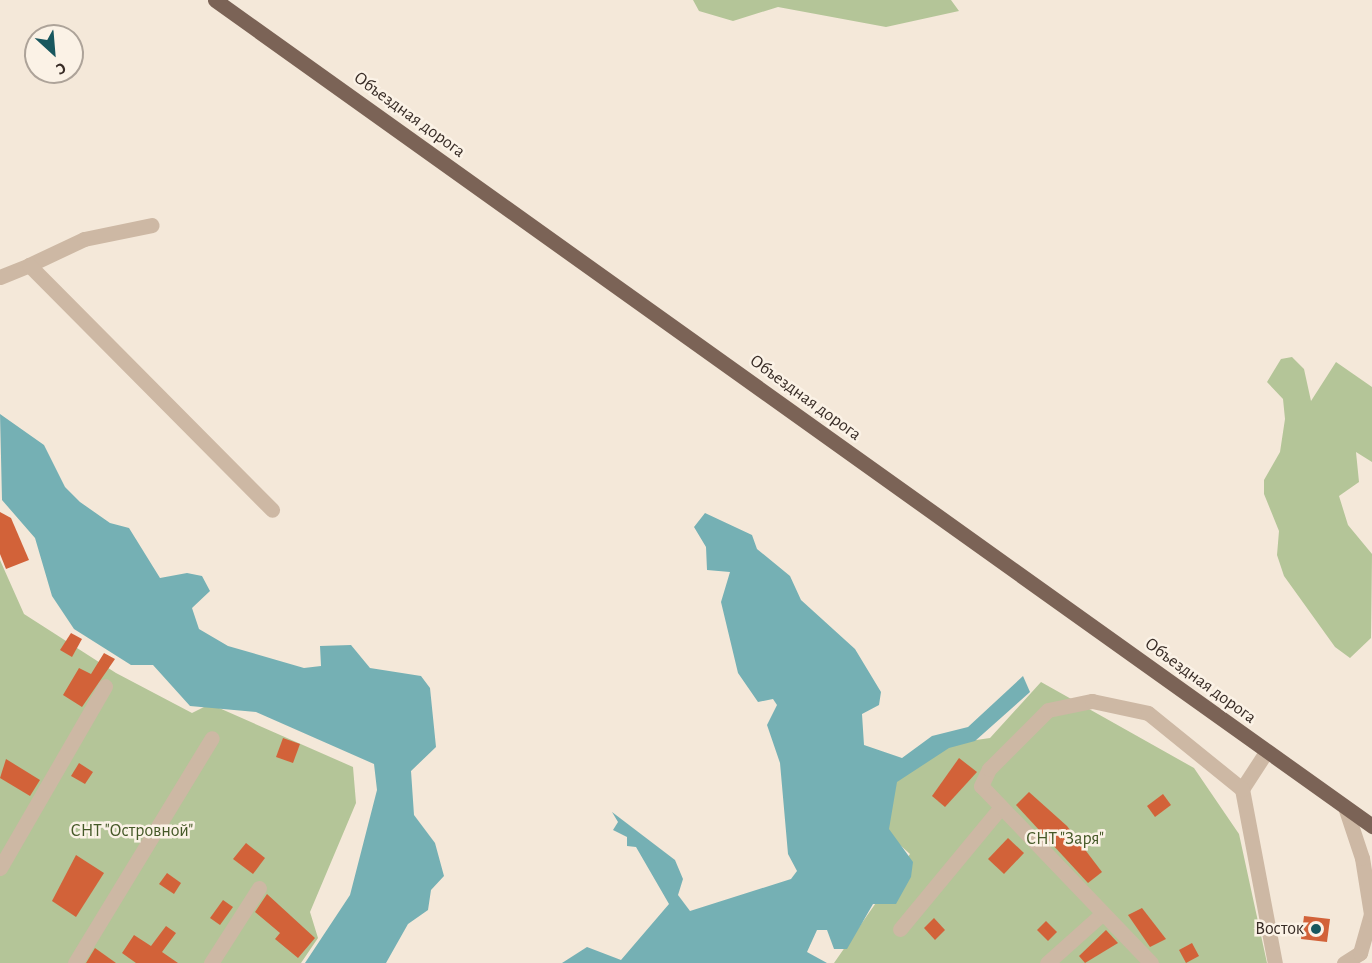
<!DOCTYPE html>
<meta charset="utf-8">
<style>
body{margin:0}
#map{position:relative;width:1372px;height:963px;overflow:hidden;background:#f4e8d9;font-family:"Alegreya Sans",sans-serif}
div>[style]{position:absolute}
.green>*{inset:0;background:#b4c598}
.water>*{inset:0;background:#75b0b4}
.building>*{inset:0;background:#d26239}
.minor>*{height:15px;margin:-7.5px;padding:0 7.5px;transform-origin:7.5px;border-radius:7.5px;background:#cdb8a4}
.major>*{height:15px;margin:-7.5px;padding:0 7.5px;transform-origin:7.5px;border-radius:7.5px;background:#7b6356}
.dots>*{width:16px;height:16px;translate:-50% -50%;box-sizing:border-box;border:3px solid #fbf2e6;border-radius:50%}
span{translate:-50% -50%;white-space:nowrap;text-align:center;line-height:1.15;-webkit-text-stroke:5px #fbf2e6;paint-order:stroke}
.street-label{font-size:18px;color:#382c26}
.park-label{font-size:18px;color:#455928}
.poi-label{font-size:18px;color:#382c26}
.right{translate:-100% -50%;text-align:right}
.north{position:absolute;left:24px;top:24px;width:60px;height:60px;box-sizing:border-box;background:#fbf2e6;border:2px solid #ada399;border-radius:50%;rotate:154deg;font-size:16px;font-weight:700;line-height:24px;text-align:center;color:#382c26}
.north::after{content:'';display:block;margin:auto;width:21px;height:27px;background:#18575e;clip-path:polygon(50% 0,100% 100%,50% 72%,0 100%)}
</style>
<div id="map">
<div class="green">
<i style="clip-path:polygon(693px 0,951px 0,959px 11px,886px 27px,778px 7px,733px 21px,699px 11px)"></i>
<i style="clip-path:polygon(1292px 357px,1304px 369px,1311px 401px,1336px 362px,1372px 387px,1372px 462px,1356px 452px,1359px 482px,1339px 496px,1348px 525px,1372px 554px,1371px 638px,1350px 658px,1335px 647px,1284px 576px,1277px 555px,1279px 531px,1264px 494px,1264px 480px,1280px 452px,1285px 419px,1283px 399px,1267px 382px,1281px 359px)"></i>
<i style="clip-path:polygon(0 560px,24px 614px,116px 673px,192px 713px,210px 704px,353px 767px,356px 803px,310px 912px,318px 938px,301px 963px,0 963px)"></i>
<i style="clip-path:polygon(1041px 682px,1194px 768px,1239px 834px,1267px 963px,834px 963px,910px 854px,879px 826px,887px 774px,928px 747px,990px 738px)"></i>
</div>
<div class="water">
<i style="clip-path:polygon(0 414px,44px 445px,65px 487px,80px 502px,110px 523px,129px 528px,160px 578px,187px 573px,202px 576px,210px 591px,192px 608px,199px 629px,228px 646px,304px 668px,321px 666px,320px 646px,351px 645px,370px 668px,421px 676px,430px 688px,436px 747px,411px 771px,414px 815px,435px 843px,444px 876px,431px 890px,428px 910px,408px 924px,386px 963px,305px 963px,350px 895px,377px 790px,374px 764px,256px 712px,190px 706px,153px 665px,131px 665px,74px 629px,52px 596px,35px 538px,2px 500px)"></i>
<i style="clip-path:polygon(705px 513px,752px 535px,757px 549px,790px 576px,801px 600px,855px 649px,881px 692px,879px 705px,862px 714px,864px 745px,902px 758px,932px 736px,968px 727px,1023px 676px,1030px 692px,975px 741px,949px 748px,897px 782px,889px 829px,913px 862px,911px 877px,896px 904px,873px 904px,847px 949px,834px 949px,827px 930px,817px 930px,807px 952px,827px 963px,562px 963px,587px 947px,621px 960px,669px 904px,636px 847px,627px 846px,627px 837px,613px 830px,618px 822px,612px 812px,675px 860px,683px 879px,678px 895px,690px 911px,791px 879px,797px 871px,788px 854px,780px 763px,767px 725px,777px 705px,773px 699px,758px 702px,738px 673px,721px 602px,730px 572px,707px 570px,706px 547px,694px 527px)"></i>
</div>
<div class="building">
<i style="clip-path:polygon(0 512px,11px 518px,29px 560px,6px 569px,0 554px)"></i>
<i style="clip-path:polygon(71px 633px,82px 639px,72px 657px,60px 650px)"></i>
<i style="clip-path:polygon(104px 653px,115px 659px,82px 707px,63px 695px,79px 668px,91px 674px)"></i>
<i style="clip-path:polygon(283px 738px,300px 744px,293px 763px,276px 757px)"></i>
<i style="clip-path:polygon(959px 758px,977px 772px,945px 807px,932px 796px)"></i>
<i style="clip-path:polygon(6px 759px,40px 780px,30px 796px,0 778px)"></i>
<i style="clip-path:polygon(79px 763px,93px 772px,85px 784px,71px 776px)"></i>
<i style="clip-path:polygon(1029px 792px,1067px 826px,1102px 872px,1088px 883px,1016px 805px)"></i>
<i style="clip-path:polygon(1163px 794px,1171px 805px,1155px 817px,1147px 806px)"></i>
<i style="clip-path:polygon(1008px 838px,1024px 853px,1004px 874px,988px 859px)"></i>
<i style="clip-path:polygon(246px 843px,265px 858px,253px 874px,233px 859px)"></i>
<i style="clip-path:polygon(76px 855px,104px 873px,76px 917px,52px 901px)"></i>
<i style="clip-path:polygon(167px 873px,181px 883px,174px 894px,159px 884px)"></i>
<i style="clip-path:polygon(267px 894px,315px 938px,298px 958px,275px 939px,280px 933px,255px 912px)"></i>
<i style="clip-path:polygon(223px 900px,233px 907px,220px 925px,210px 918px)"></i>
<i style="clip-path:polygon(1142px 908px,1166px 939px,1150px 947px,1128px 915px)"></i>
<i style="clip-path:polygon(1304px 916px,1330px 919px,1327px 942px,1301px 939px)"></i>
<i style="clip-path:polygon(934px 918px,945px 930px,935px 940px,924px 928px)"></i>
<i style="clip-path:polygon(1046px 921px,1057px 932px,1048px 941px,1037px 930px)"></i>
<i style="clip-path:polygon(166px 926px,176px 933px,162px 952px,178px 963px,136px 963px,122px 953px,134px 935px,151px 946px)"></i>
<i style="clip-path:polygon(1106px 930px,1118px 943px,1085px 963px,1079px 956px)"></i>
<i style="clip-path:polygon(1192px 943px,1199px 956px,1186px 963px,1179px 950px)"></i>
<i style="clip-path:polygon(95px 948px,116px 963px,86px 963px)"></i>
</div>
<div class="minor">
<i style="left:29px;top:265px;width:61px;rotate:-25.3deg"></i>
<i style="left:84px;top:239px;width:69px;rotate:-11.6deg"></i>
<i style="left:0;top:277px;width:31px;rotate:-22deg"></i>
<i style="left:29px;top:265px;width:345px;rotate:45.2deg"></i>
<i style="left:1266px;top:752px;width:44px;rotate:123deg"></i>
<i style="left:1242px;top:789px;width:177px;rotate:79.3deg"></i>
<i style="left:0;top:868px;width:210px;rotate:-60deg"></i>
<i style="left:900px;top:929px;width:158px;rotate:-50.4deg"></i>
<i style="left:75px;top:963px;width:263px;rotate:-58.7deg"></i>
<i style="left:211px;top:963px;width:89px;rotate:-57.4deg"></i>
<i style="left:1047px;top:963px;width:75px;rotate:-41.8deg"></i>
<i style="left:1151px;top:963px;width:245px;rotate:-133.8deg"></i>
<i style="left:981px;top:786px;width:19px;rotate:-65deg"></i>
<i style="left:989px;top:769px;width:83px;rotate:-45deg"></i>
<i style="left:1048px;top:710px;width:45px;rotate:-11.6deg"></i>
<i style="left:1092px;top:701px;width:57px;rotate:12.1deg"></i>
<i style="left:1148px;top:713px;width:121px;rotate:39deg"></i>
<i style="left:1344px;top:963px;width:19px;rotate:-32deg"></i>
<i style="left:1360px;top:953px;width:41px;rotate:-74.2deg"></i>
<i style="left:1371px;top:914px;width:57px;rotate:-99.1deg"></i>
<i style="left:1362px;top:858px;width:51px;rotate:-108.4deg"></i>
</div>
<div class="major">
<i style="left:215px;top:0;width:1422px;rotate:35.52deg"></i>
</div>
<div class="dots">
<i style="left:1316px;top:929px;background:#18575e"></i>
</div>
<div class="street-label">
<span style="left:409px;top:115px;rotate:36deg">Объездная дорога</span>
<span style="left:805px;top:398px;rotate:36deg">Объездная дорога</span>
<span style="left:1200px;top:681px;rotate:36deg">Объездная дорога</span>
</div>
<div class="park-label">
<span style="left:132px;top:831px">СНТ "Островной"</span>
<span style="left:1065px;top:839px">СНТ "Заря"</span>
</div>
<div class="poi-label">
<span class="right" style="left:1304px;top:929px">Восток</span>
</div>
<div class="north">С</div>
</div>
